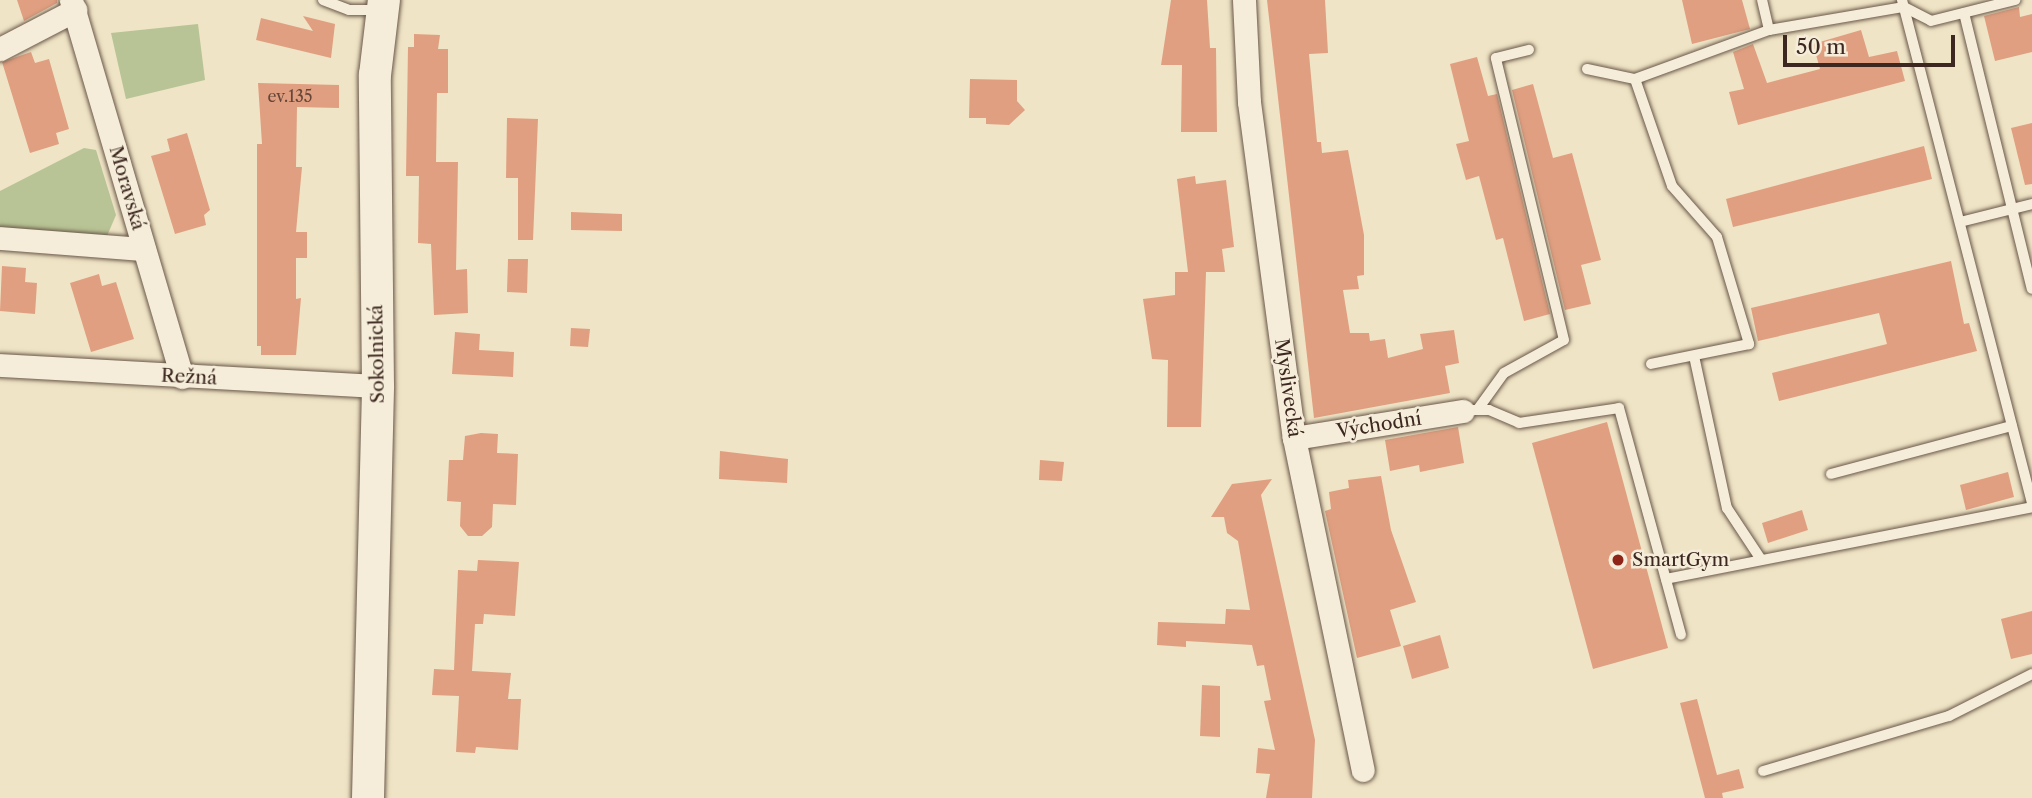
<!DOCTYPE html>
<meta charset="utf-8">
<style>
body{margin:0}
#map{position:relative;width:2032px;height:798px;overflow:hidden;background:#efe4c5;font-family:"Libre Caslon Text",serif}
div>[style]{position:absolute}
.green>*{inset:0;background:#b8c495}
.building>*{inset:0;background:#e09f81}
.roads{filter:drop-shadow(0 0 2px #695749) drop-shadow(0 0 2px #695749)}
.service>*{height:10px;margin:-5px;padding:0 5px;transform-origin:5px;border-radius:5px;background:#f5edd9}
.minor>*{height:23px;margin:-11.5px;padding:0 11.5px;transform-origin:11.5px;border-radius:11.5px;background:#f5edd9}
.secondary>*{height:32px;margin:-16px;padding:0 16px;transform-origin:16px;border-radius:16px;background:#f5edd9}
.dots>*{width:19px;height:19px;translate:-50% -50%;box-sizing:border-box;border:4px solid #f5edd9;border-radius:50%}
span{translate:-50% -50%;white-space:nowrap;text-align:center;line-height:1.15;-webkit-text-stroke:5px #f5edd9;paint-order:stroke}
.number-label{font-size:16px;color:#654638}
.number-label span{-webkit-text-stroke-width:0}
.street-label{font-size:19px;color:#3c2820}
.poi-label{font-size:19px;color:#3c2820}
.left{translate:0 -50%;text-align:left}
.scale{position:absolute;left:1783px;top:35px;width:172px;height:32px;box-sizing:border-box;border:4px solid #3c2820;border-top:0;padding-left:9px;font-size:21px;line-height:24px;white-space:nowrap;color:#3c2820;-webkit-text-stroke:5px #f5edd9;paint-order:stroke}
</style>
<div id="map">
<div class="green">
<i style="clip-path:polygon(198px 24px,205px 80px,126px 99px,111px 33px)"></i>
<i style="clip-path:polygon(84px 148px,96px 150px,116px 215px,107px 236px,0 229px,0 191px)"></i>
</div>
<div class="building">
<i style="clip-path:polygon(17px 0,57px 0,57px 3px,24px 21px)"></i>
<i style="clip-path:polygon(1171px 0,1207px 0,1210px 48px,1216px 48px,1217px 132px,1181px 132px,1182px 65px,1161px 65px)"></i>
<i style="clip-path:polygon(1267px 0,1325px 0,1328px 53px,1309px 54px,1317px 142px,1321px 142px,1322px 153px,1348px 150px,1364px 235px,1364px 275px,1357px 276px,1359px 289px,1343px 290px,1350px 333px,1369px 333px,1370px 341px,1385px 339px,1388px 358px,1423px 349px,1420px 334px,1454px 330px,1459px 363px,1445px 366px,1450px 393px,1314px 418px)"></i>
<i style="clip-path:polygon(1682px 0,1742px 0,1750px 29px,1692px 44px)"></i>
<i style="clip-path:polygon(2019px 7px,2020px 17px,2032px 14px,2032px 52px,1995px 61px,1984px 16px)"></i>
<i style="clip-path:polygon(303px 16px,335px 24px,331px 58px,256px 40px,261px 18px,313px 31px)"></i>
<i style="clip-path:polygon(1861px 30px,1869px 57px,1897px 51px,1905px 81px,1738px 125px,1729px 92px,1744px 89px,1733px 52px,1753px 44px,1767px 83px,1820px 69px,1813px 44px)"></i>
<i style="clip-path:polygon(414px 34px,440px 35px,438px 49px,448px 49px,448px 93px,437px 93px,436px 162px,458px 162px,456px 270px,467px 269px,468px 313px,434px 315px,431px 244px,418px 243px,419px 176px,406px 176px,408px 47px,414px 47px)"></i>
<i style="clip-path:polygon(31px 52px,35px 63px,49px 59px,69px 129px,56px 133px,59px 144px,30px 153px,2px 62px)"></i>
<i style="clip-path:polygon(1477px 57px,1488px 96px,1497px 94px,1550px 314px,1524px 321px,1503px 238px,1496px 240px,1479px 176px,1466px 180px,1456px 144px,1469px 141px,1450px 64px)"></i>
<i style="clip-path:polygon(970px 79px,1017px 80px,1017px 101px,1025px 110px,1009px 125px,986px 124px,986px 118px,969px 118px)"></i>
<i style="clip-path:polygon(258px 83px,339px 85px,339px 108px,297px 107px,296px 167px,302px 167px,296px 232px,307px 232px,307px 258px,296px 258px,296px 299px,301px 298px,296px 355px,261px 355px,261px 346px,257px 346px,257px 144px,262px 144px)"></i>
<i style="clip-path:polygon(1533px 84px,1553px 158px,1572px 153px,1601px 260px,1581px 265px,1591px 304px,1565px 310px,1512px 90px)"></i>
<i style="clip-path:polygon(507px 118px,538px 119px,533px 240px,518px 240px,518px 178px,506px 178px)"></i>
<i style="clip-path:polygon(2032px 123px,2032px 184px,2025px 185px,2011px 128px)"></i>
<i style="clip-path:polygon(187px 133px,210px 210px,204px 215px,206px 225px,175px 234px,151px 156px,170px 151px,167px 139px)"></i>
<i style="clip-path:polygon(1924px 146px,1932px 179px,1733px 227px,1726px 199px)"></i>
<i style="clip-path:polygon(1195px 176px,1196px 184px,1226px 180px,1234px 247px,1222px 249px,1225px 272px,1206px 272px,1201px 427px,1167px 427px,1168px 360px,1152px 359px,1143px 299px,1175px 295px,1175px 272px,1188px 272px,1177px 179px)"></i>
<i style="clip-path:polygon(571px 212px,622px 214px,622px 231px,571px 230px)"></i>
<i style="clip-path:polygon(508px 259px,528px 259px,527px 293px,507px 292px)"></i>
<i style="clip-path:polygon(1951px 261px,1964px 324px,1969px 323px,1977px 351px,1779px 401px,1772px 373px,1887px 344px,1879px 313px,1758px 341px,1751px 308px)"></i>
<i style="clip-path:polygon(2px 266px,26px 268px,25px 282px,37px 283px,35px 314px,0 311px)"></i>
<i style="clip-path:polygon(99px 274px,102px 286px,116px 282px,134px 339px,91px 352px,70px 283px)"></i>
<i style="clip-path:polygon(571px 328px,590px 329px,588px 347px,570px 346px)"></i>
<i style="clip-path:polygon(455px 332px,480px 334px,479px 350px,514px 352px,513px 377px,452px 374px)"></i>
<i style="clip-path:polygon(1607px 422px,1668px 648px,1593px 669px,1532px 443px)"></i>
<i style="clip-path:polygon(1458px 427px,1464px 463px,1420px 472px,1419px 465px,1390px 471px,1385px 440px)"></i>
<i style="clip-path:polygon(481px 433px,498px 434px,497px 453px,518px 454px,516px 505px,493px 504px,492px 527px,482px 536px,468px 536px,460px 526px,461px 502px,447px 501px,449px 460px,463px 460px,465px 436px)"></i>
<i style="clip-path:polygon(720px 451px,788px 459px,787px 483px,719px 479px)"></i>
<i style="clip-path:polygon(1040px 460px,1064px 462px,1062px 481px,1039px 480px)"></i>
<i style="clip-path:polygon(2008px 472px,2014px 497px,1966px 510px,1960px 485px)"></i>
<i style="clip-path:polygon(1381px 476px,1391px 530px,1416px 602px,1390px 610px,1401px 646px,1357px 658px,1325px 511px,1331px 509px,1329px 492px,1349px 488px,1348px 480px)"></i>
<i style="clip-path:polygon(1272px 479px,1261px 495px,1315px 740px,1312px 798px,1266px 798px,1270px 774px,1256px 773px,1258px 748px,1275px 750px,1264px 701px,1271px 700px,1264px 665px,1257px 666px,1252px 645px,1186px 641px,1186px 647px,1157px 645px,1158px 622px,1225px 624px,1226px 609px,1250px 610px,1238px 541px,1227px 533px,1224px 517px,1211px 517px,1232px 484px)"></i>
<i style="clip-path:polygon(1802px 510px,1808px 530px,1768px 543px,1762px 523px)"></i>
<i style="clip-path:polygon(478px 560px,519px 562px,515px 616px,484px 614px,483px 624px,475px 624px,472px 671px,511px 673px,508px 699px,521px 699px,518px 750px,476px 747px,475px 753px,456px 752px,459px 696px,432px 695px,434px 669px,454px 670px,458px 570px,477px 571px)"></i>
<i style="clip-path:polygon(2032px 611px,2032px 654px,2011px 659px,2001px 619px)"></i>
<i style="clip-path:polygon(1440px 635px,1449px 668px,1412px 679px,1403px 646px)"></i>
<i style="clip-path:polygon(1202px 685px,1220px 686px,1220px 737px,1200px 736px)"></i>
<i style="clip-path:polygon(1697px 699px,1717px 775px,1739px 769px,1744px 788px,1722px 793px,1723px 798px,1705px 798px,1680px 703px)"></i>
</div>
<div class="roads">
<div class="service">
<i style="left:323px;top:0;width:28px;rotate:21deg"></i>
<i style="left:349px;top:10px;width:32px"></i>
<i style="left:1902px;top:0;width:520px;rotate:75.51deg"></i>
<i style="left:1964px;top:13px;width:284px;rotate:76.2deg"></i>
<i style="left:1769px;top:30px;width:137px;rotate:-9.7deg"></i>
<i style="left:1904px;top:7px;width:30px;rotate:27deg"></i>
<i style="left:1931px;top:21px;width:87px;rotate:-14deg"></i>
<i style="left:1587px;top:69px;width:49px;rotate:11.8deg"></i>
<i style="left:1635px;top:79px;width:143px;rotate:-20.1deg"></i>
<i style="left:1769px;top:30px;width:31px;rotate:-103deg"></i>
<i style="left:1635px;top:79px;width:113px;rotate:70.9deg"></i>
<i style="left:1672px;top:186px;width:68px;rotate:48.6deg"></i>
<i style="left:1717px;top:237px;width:112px;rotate:73.3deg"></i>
<i style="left:1749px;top:344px;width:100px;rotate:168.5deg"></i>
<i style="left:1960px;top:222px;width:74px;rotate:-14deg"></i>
<i style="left:1694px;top:356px;width:156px;rotate:77.8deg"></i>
<i style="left:1727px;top:508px;width:60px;rotate:56.6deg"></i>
<i style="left:1478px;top:409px;width:44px;rotate:-54.2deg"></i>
<i style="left:1504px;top:373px;width:68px;rotate:-28.8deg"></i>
<i style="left:1564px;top:340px;width:290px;rotate:-103.6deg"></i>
<i style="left:1496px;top:58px;width:34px;rotate:-14deg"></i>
<i style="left:1472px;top:410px;width:17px"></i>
<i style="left:1489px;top:410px;width:33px;rotate:23deg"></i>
<i style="left:1519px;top:423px;width:101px;rotate:-8.5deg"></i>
<i style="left:1619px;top:408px;width:235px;rotate:74.7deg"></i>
<i style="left:1831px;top:474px;width:187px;rotate:-14.9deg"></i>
<i style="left:1666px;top:579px;width:373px;rotate:-11.1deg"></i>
<i style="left:1763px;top:771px;width:194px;rotate:-16.5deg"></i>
<i style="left:1949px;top:716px;width:93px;rotate:-26.8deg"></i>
</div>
<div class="minor">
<i style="left:71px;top:0;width:393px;rotate:73.6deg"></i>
<i style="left:1244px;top:0;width:102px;rotate:87.2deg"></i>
<i style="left:1249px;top:102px;width:339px;rotate:82.4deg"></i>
<i style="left:1294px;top:438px;width:339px;rotate:78.3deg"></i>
<i style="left:0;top:49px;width:85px;rotate:-27.5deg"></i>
<i style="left:0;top:238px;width:144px;rotate:4.4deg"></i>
<i style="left:0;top:365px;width:379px;rotate:3.2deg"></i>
<i style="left:1294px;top:438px;width:171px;rotate:-9.1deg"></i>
</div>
<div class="secondary">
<i style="left:368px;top:798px;width:412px;rotate:-88.6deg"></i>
<i style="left:378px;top:386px;width:311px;rotate:-90.6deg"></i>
<i style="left:375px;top:75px;width:76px;rotate:-83.2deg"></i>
</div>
</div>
<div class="dots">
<i style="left:1618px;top:560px;background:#8f2418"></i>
</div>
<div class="number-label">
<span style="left:290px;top:96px">ev.135</span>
</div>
<div class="street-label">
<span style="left:127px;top:188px;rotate:74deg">Moravská</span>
<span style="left:377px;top:354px;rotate:-91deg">Sokolnická</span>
<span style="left:189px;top:377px;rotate:3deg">Režná</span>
<span style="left:1288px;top:388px;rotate:82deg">Myslivecká</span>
<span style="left:1379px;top:425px;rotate:-9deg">Východní</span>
</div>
<div class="poi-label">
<span class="left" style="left:1632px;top:560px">SmartGym</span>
</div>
<div class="scale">50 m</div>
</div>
